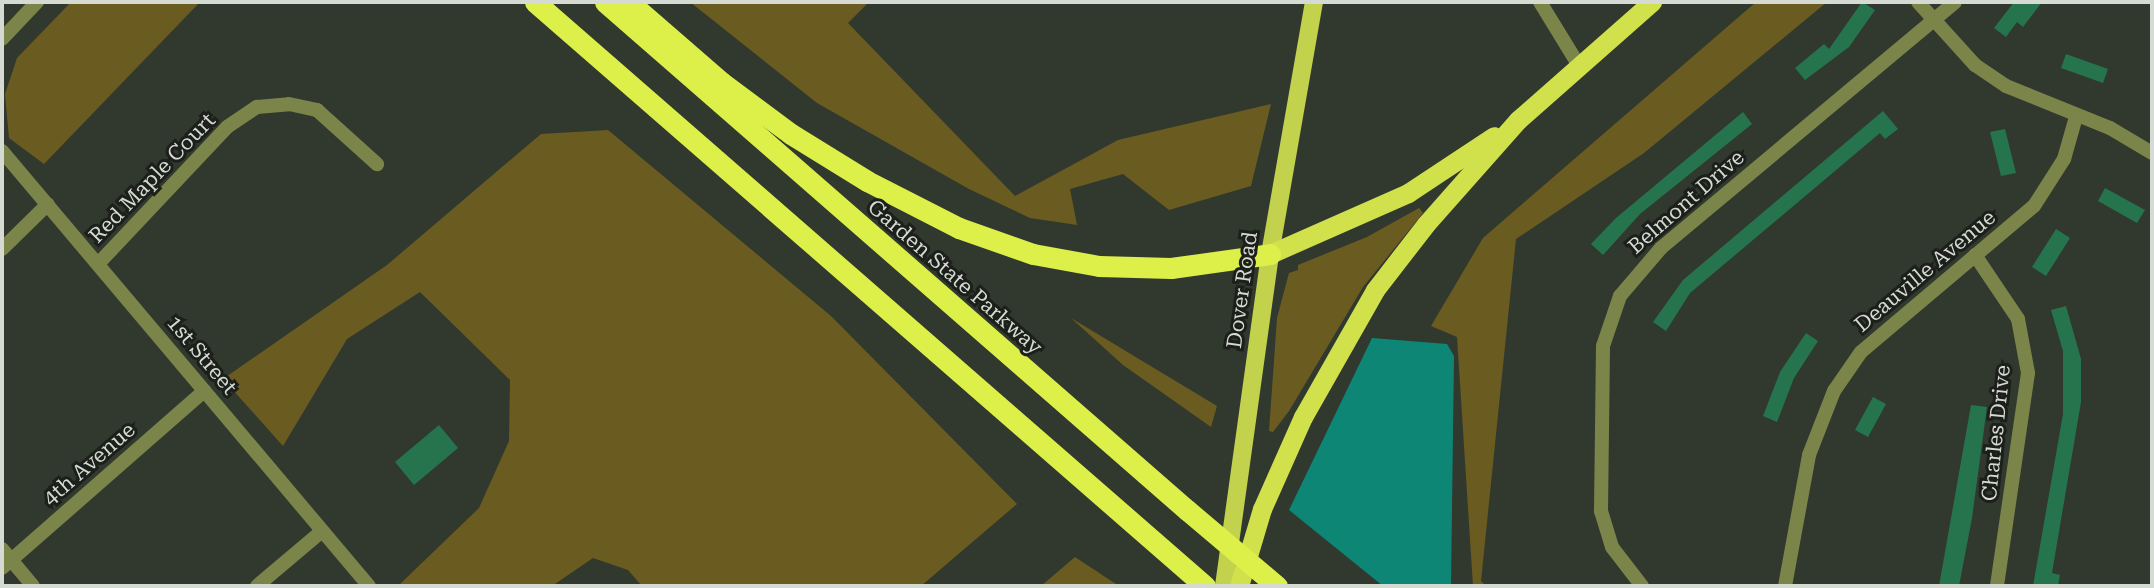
<!DOCTYPE html>
<style>
body{margin:0}
#map{position:relative;width:2154px;height:588px;overflow:hidden;background:#31392f;font-family:"Roboto Serif",serif}
div>[style]{position:absolute}
.green>*{inset:0;background:#6a5b20}
.water>*{inset:0;background:#0d8675}
.building>*{inset:0;background:#25744e}
.minor>*{height:14px;margin:-7px;padding:0 7px;transform-origin:7px;border-radius:7px;background:#7c8549}
.tertiary>*{height:14px;margin:-7px;padding:0 7px;transform-origin:7px;border-radius:7px;background:#7c8549}
.primary>*{height:18px;margin:-9px;padding:0 9px;transform-origin:9px;border-radius:9px;background:#c2d24d}
.trunk>*{height:19px;margin:-9.5px;padding:0 9.5px;transform-origin:9.5px;border-radius:9.5px;background:#d0e14b}
.motorway>*{height:21px;margin:-10.5px;padding:0 10.5px;transform-origin:10.5px;border-radius:10.5px;background:#ddf049}
.motorway-bridge>*{height:21px;margin:-10.5px;padding:0 10.5px;transform-origin:10.5px;border-radius:10.5px;background:#ddf049}
span{translate:-50% -50%;white-space:nowrap;text-align:center;line-height:1.15;-webkit-text-stroke:6px #1c1f1a;paint-order:stroke}
.street-label{font-size:21px;color:#d5dad3}
.frame{position:absolute;inset:0;border:4px solid #d5dad3;pointer-events:none}
</style>
<div id="map">
<div class="green">
<i style="clip-path:polygon(71px 2px,200px 2px,44px 164px,9px 138px,5px 94px,17px 58px)"></i>
<i style="clip-path:polygon(690px 2px,869px 2px,848px 23px,1015px 196px,1118px 140px,1271px 104px,1251px 186px,1169px 210px,1123px 174px,1070px 189px,1077px 225px,1030px 218px,969px 189px,817px 103px)"></i>
<i style="clip-path:polygon(1756px 2px,1827px 2px,1644px 153px,1516px 239px,1481px 581px,1486px 586px,1473px 586px,1457px 337px,1431px 326px,1483px 238px)"></i>
<i style="clip-path:polygon(608px 130px,831px 316px,1017px 504px,921px 586px,642px 586px,628px 570px,593px 558px,552px 586px,398px 586px,479px 508px,509px 441px,510px 380px,420px 292px,347px 339px,283px 446px,223px 379px,387px 265px,541px 134px)"></i>
<i style="clip-path:polygon(1419px 208px,1423px 213px,1363px 287px,1289px 411px,1273px 432px,1269px 431px,1277px 318px,1289px 273px,1298px 270px,1298px 265px,1367px 237px)"></i>
<i style="clip-path:polygon(1071px 318px,1217px 406px,1211px 427px,1123px 365px)"></i>
<i style="clip-path:polygon(1075px 557px,1119px 586px,1041px 586px)"></i>
</div>
<div class="water">
<i style="clip-path:polygon(1372px 338px,1447px 344px,1454px 356px,1451px 586px,1383px 586px,1289px 510px)"></i>
</div>
<div class="building">
<i style="clip-path:polygon(1862px 2px,1875px 10px,1849px 47px,1805px 80px,1795px 68px,1824px 44px,1829px 49px)"></i>
<i style="clip-path:polygon(2014px 2px,2042px 2px,2023px 27px,2017px 22px,2006px 37px,1994px 28px)"></i>
<i style="clip-path:polygon(2066px 54px,2108px 69px,2103px 83px,2061px 68px)"></i>
<i style="clip-path:polygon(1883px 111px,1898px 129px,1885px 139px,1880px 133px,1690px 293px,1666px 331px,1653px 322px,1683px 280px)"></i>
<i style="clip-path:polygon(1743px 112px,1752px 124px,1640px 214px,1603px 255px,1591px 244px,1616px 218px)"></i>
<i style="clip-path:polygon(2005px 129px,2016px 173px,2001px 176px,1990px 132px)"></i>
<i style="clip-path:polygon(2105px 188px,2145px 210px,2137px 223px,2098px 201px)"></i>
<i style="clip-path:polygon(2056px 229px,2070px 238px,2046px 276px,2032px 267px)"></i>
<i style="clip-path:polygon(2066px 306px,2081px 359px,2081px 402px,2052px 573px,2060px 575px,2058px 586px,2033px 586px,2063px 414px,2063px 351px,2051px 310px)"></i>
<i style="clip-path:polygon(1806px 333px,1818px 341px,1794px 378px,1777px 422px,1763px 416px,1780px 372px)"></i>
<i style="clip-path:polygon(1873px 397px,1886px 404px,1868px 437px,1855px 430px)"></i>
<i style="clip-path:polygon(1971px 405px,1987px 407px,1972px 518px,1959px 586px,1939px 586px)"></i>
<i style="clip-path:polygon(439px 425px,458px 448px,414px 485px,395px 462px)"></i>
</div>
<div class="minor">
<i style="left:1540px;top:2px;width:73px;rotate:58.5deg"></i>
<i style="left:1918px;top:2px;width:85px;rotate:47.9deg"></i>
<i style="left:1975px;top:65px;width:37px;rotate:34deg"></i>
<i style="left:2006px;top:86px;width:112px;rotate:22deg"></i>
<i style="left:2110px;top:128px;width:49px;rotate:30.8deg"></i>
<i style="left:2px;top:249px;width:64px;rotate:-44.4deg"></i>
<i style="left:1975px;top:255px;width:77px;rotate:56.1deg"></i>
<i style="left:2018px;top:319px;width:55px;rotate:79.5deg"></i>
<i style="left:2028px;top:373px;width:215px;rotate:98.3deg"></i>
<i style="left:98px;top:264px;width:188px;rotate:-46.7deg"></i>
<i style="left:227px;top:127px;width:36px;rotate:-34deg"></i>
<i style="left:257px;top:107px;width:32px;rotate:-5deg"></i>
<i style="left:289px;top:104px;width:29px;rotate:12deg"></i>
<i style="left:317px;top:110px;width:81px;rotate:42deg"></i>
<i style="left:2px;top:549px;width:48px;rotate:50deg"></i>
<i style="left:2px;top:568px;width:269px;rotate:-41.2deg"></i>
<i style="left:257px;top:586px;width:85px;rotate:-40.2deg"></i>
<i style="left:1642px;top:586px;width:49px;rotate:-127.6deg"></i>
<i style="left:1612px;top:547px;width:38px;rotate:-107deg"></i>
<i style="left:1601px;top:511px;width:165px;rotate:-89.3deg"></i>
<i style="left:1603px;top:346px;width:53px;rotate:-71.2deg"></i>
<i style="left:1620px;top:296px;width:63px;rotate:-49.5deg"></i>
<i style="left:1661px;top:248px;width:383px;rotate:-39.9deg"></i>
<i style="left:1785px;top:586px;width:133px;rotate:-79.6deg"></i>
<i style="left:1809px;top:455px;width:69px;rotate:-68.7deg"></i>
<i style="left:1834px;top:391px;width:47px;rotate:-55.3deg"></i>
<i style="left:1861px;top:352px;width:226px;rotate:-40.2deg"></i>
<i style="left:2034px;top:206px;width:56px;rotate:-57.4deg"></i>
<i style="left:2064px;top:159px;width:44px;rotate:-74.1deg"></i>
</div>
<div class="tertiary">
<i style="left:2px;top:39px;width:51px;rotate:-46.6deg"></i>
<i style="left:2px;top:151px;width:569px;rotate:49.85deg"></i>
</div>
<div class="primary">
<i style="left:1224px;top:586px;width:335px;rotate:-82.1deg"></i>
<i style="left:1270px;top:254px;width:256px;rotate:-80.1deg"></i>
</div>
<div class="trunk">
<i style="left:1270px;top:254px;width:151px;rotate:-23.8deg"></i>
<i style="left:1408px;top:193px;width:103px;rotate:-33.5deg"></i>
<i style="left:1239px;top:586px;width:80px;rotate:-73.4deg"></i>
<i style="left:1262px;top:509px;width:101px;rotate:-66deg"></i>
<i style="left:1303px;top:417px;width:146px;rotate:-60.4deg"></i>
<i style="left:1375px;top:290px;width:83px;rotate:-52.3deg"></i>
<i style="left:1426px;top:224px;width:139px;rotate:-48.5deg"></i>
<i style="left:1518px;top:120px;width:179px;rotate:-41.4deg"></i>
</div>
<div class="motorway">
<i style="left:535px;top:2px;width:889px;rotate:41.08deg"></i>
<i style="left:605px;top:2px;width:773px;rotate:41.12deg"></i>
<i style="left:629px;top:2px;width:122px;rotate:41deg"></i>
<i style="left:721px;top:82px;width:87px;rotate:36.6deg"></i>
<i style="left:791px;top:134px;width:89px;rotate:31.7deg"></i>
<i style="left:867px;top:181px;width:103px;rotate:27.1deg"></i>
<i style="left:959px;top:228px;width:78px;rotate:19.4deg"></i>
<i style="left:1033px;top:254px;width:67px;rotate:10.3deg"></i>
<i style="left:1099px;top:266px;width:72px;rotate:1.6deg"></i>
<i style="left:1171px;top:268px;width:100px;rotate:-8deg"></i>
</div>
<div class="motorway-bridge">
<i style="left:1187px;top:510px;width:118px;rotate:40.2deg"></i>
</div>
<div class="street-label">
<span style="left:152px;top:178px;rotate:-46deg">Red Maple Court</span>
<span style="left:1686px;top:202px;rotate:-41deg">Belmont Drive</span>
<span style="left:1925px;top:271px;rotate:-40deg">Deauville Avenue</span>
<span style="left:955px;top:277px;rotate:41deg">Garden State Parkway</span>
<span style="left:1242px;top:290px;rotate:-82deg">Dover Road</span>
<span style="left:202px;top:355px;rotate:50deg">1st Street</span>
<span style="left:1996px;top:433px;rotate:-84deg">Charles Drive</span>
<span style="left:89px;top:464px;rotate:-41deg">4th Avenue</span>
</div>
<div class="frame"></div>
</div>
